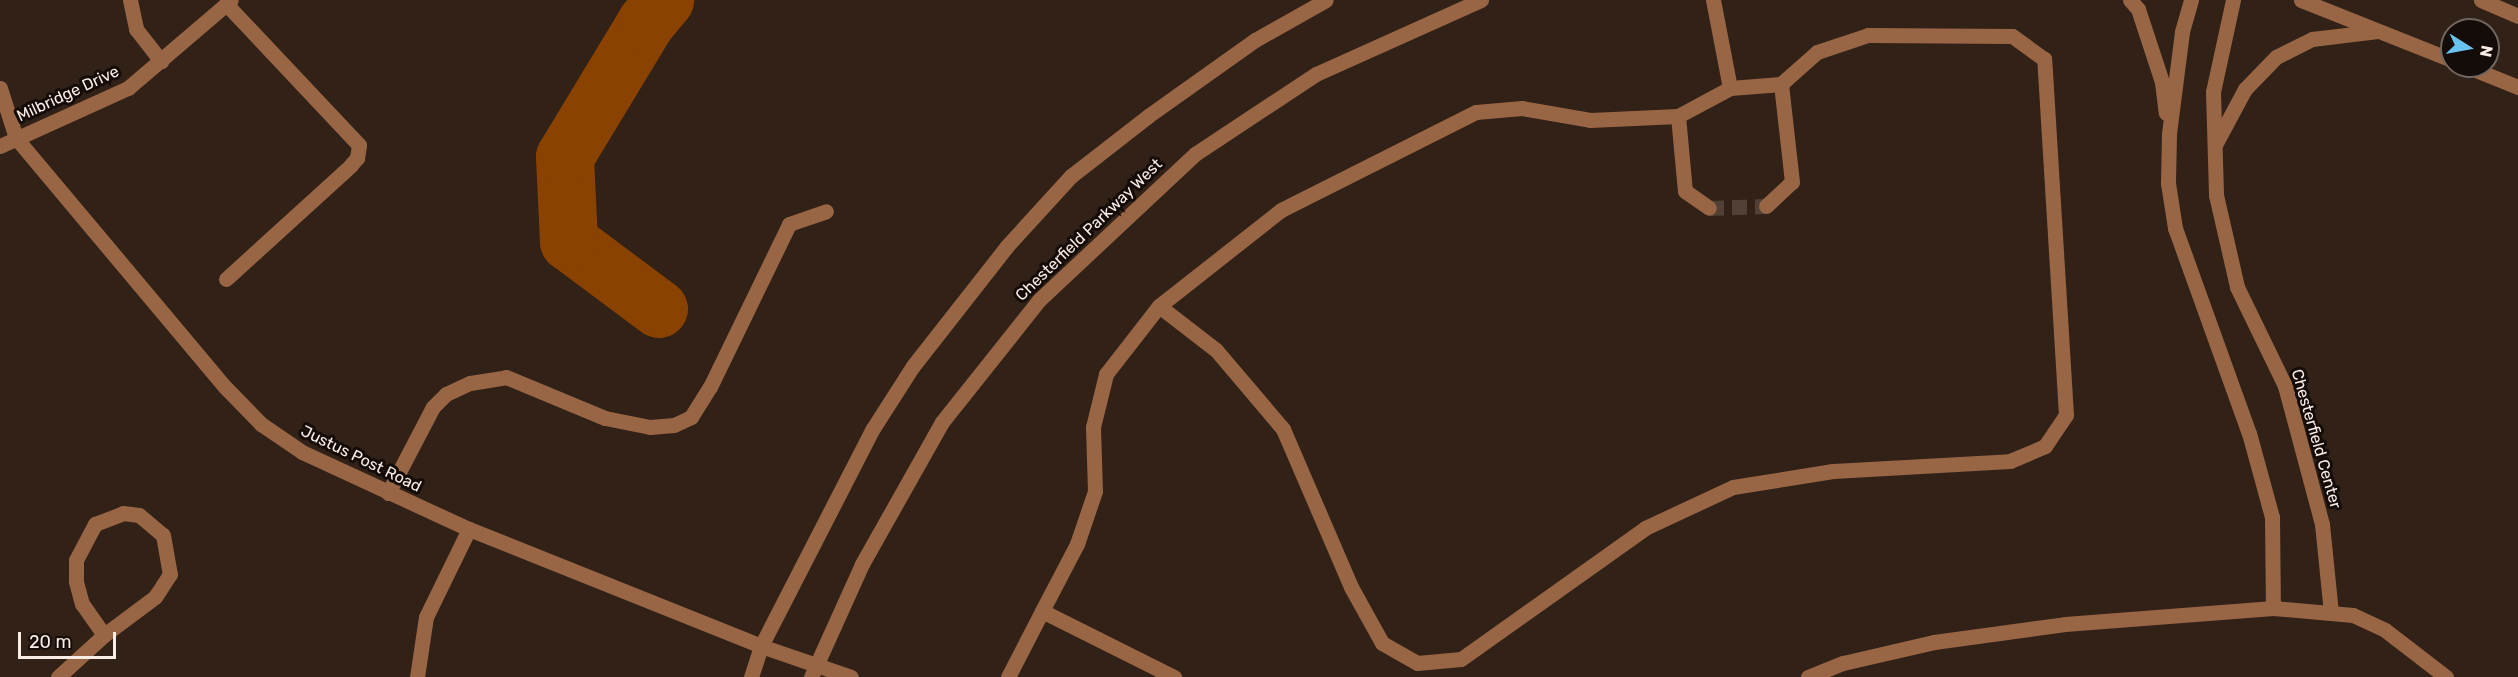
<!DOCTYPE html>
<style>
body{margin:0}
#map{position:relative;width:2518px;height:677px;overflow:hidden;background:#322116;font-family:Rubik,sans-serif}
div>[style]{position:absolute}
.river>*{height:58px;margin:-29px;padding:0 29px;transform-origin:29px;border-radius:29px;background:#8a4201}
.minor-tunnel>*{height:15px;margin-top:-7.5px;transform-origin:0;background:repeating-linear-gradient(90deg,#504035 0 15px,transparent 0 23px)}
.minor>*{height:15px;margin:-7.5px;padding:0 7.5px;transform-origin:7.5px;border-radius:7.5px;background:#986545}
span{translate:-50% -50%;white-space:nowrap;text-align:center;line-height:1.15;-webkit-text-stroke:6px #140c08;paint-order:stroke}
.street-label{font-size:16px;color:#f9ede6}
.north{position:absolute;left:2440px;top:18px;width:60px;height:60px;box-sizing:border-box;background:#140c08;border:2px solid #706661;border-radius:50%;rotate:101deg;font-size:16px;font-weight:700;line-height:24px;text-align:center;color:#f9ede6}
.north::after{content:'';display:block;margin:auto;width:21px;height:27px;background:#69c3f1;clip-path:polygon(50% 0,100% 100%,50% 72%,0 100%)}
.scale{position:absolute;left:18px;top:632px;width:98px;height:27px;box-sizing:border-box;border:3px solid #f9ede6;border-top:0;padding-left:8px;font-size:18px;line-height:21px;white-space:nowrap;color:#f9ede6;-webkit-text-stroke:4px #140c08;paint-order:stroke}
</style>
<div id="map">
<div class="river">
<i style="left:659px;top:309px;width:112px;rotate:-143.3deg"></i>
<i style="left:569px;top:242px;width:85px;rotate:-92.7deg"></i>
<i style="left:565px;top:157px;width:157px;rotate:-58.8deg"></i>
<i style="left:646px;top:23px;width:30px;rotate:-50deg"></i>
</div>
<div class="minor-tunnel">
<i style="left:1709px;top:208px;width:57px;rotate:-2deg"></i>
</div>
<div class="minor">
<i style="left:130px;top:0;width:30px;rotate:78deg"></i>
<i style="left:136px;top:29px;width:41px;rotate:52deg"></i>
<i style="left:2130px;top:0;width:12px;rotate:48deg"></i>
<i style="left:2138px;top:9px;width:77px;rotate:71.8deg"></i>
<i style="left:2162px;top:82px;width:31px;rotate:83deg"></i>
<i style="left:2191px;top:0;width:33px;rotate:106deg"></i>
<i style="left:2182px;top:32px;width:103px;rotate:97.3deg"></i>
<i style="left:2169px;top:134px;width:49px;rotate:91.2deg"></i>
<i style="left:2168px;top:183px;width:46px;rotate:81.2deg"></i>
<i style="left:2175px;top:228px;width:218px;rotate:70.2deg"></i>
<i style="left:2249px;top:433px;width:87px;rotate:74.7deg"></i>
<i style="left:2272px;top:517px;width:91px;rotate:89.4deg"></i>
<i style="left:2233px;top:0;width:94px;rotate:102.3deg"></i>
<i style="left:2213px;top:92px;width:103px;rotate:88.3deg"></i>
<i style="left:2216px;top:195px;width:94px;rotate:77.1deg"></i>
<i style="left:2237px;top:287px;width:110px;rotate:64.1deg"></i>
<i style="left:2285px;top:386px;width:143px;rotate:75deg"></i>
<i style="left:2322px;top:524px;width:89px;rotate:84.2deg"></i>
<i style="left:2301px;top:0;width:162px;rotate:21.7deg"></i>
<i style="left:2481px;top:0;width:40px;rotate:23.4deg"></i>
<i style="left:2466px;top:66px;width:56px;rotate:22deg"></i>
<i style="left:0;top:88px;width:52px;rotate:72.3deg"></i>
<i style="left:16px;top:138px;width:325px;rotate:50deg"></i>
<i style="left:225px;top:387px;width:52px;rotate:45.8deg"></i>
<i style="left:261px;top:424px;width:50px;rotate:34.3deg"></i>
<i style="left:302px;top:452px;width:184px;rotate:24.8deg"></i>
<i style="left:469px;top:529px;width:315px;rotate:21.8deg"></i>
<i style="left:761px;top:646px;width:95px;rotate:19deg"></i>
<i style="left:1678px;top:116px;width:75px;rotate:84.7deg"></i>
<i style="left:1685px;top:191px;width:29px;rotate:35deg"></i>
<i style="left:2216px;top:143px;width:61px;rotate:-61.8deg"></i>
<i style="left:2245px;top:89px;width:45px;rotate:-45.9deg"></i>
<i style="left:2276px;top:57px;width:40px;rotate:-26.6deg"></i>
<i style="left:2312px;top:39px;width:66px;rotate:-6.9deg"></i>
<i style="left:0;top:146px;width:141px;rotate:-24.4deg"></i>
<i style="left:128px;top:88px;width:135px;rotate:-40.5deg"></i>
<i style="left:1766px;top:206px;width:35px;rotate:-43deg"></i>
<i style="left:1792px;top:182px;width:99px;rotate:-96.4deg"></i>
<i style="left:226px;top:279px;width:168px;rotate:-42.3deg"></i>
<i style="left:350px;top:166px;width:11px;rotate:-49deg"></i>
<i style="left:357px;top:158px;width:13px;rotate:-81deg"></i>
<i style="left:359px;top:145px;width:194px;rotate:-133.3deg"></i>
<i style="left:1159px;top:306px;width:155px;rotate:-38.2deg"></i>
<i style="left:1281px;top:210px;width:218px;rotate:-26.7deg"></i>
<i style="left:1476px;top:112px;width:46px;rotate:-5deg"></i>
<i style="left:1522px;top:108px;width:69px;rotate:10deg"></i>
<i style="left:1590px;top:120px;width:88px;rotate:-2.6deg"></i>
<i style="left:1678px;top:116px;width:59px;rotate:-28.3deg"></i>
<i style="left:388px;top:493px;width:97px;rotate:-62.4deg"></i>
<i style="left:433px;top:407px;width:18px;rotate:-45deg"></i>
<i style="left:446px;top:394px;width:26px;rotate:-25deg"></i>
<i style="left:470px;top:383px;width:36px;rotate:-9deg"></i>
<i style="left:506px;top:377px;width:107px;rotate:22.5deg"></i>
<i style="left:605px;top:418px;width:46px;rotate:11.3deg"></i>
<i style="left:650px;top:427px;width:24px;rotate:-5deg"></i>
<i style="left:674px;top:425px;width:19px;rotate:-25deg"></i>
<i style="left:691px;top:417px;width:36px;rotate:-58deg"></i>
<i style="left:710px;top:387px;width:181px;rotate:-64.1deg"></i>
<i style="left:789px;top:224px;width:39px;rotate:-19deg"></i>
<i style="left:123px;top:513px;width:16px;rotate:7deg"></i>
<i style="left:139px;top:515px;width:31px;rotate:40deg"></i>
<i style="left:163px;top:535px;width:40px;rotate:80deg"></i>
<i style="left:170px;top:574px;width:27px;rotate:123deg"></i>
<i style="left:155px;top:597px;width:64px;rotate:143.3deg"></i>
<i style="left:104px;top:635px;width:38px;rotate:-125deg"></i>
<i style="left:82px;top:604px;width:24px;rotate:-105deg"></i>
<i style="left:76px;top:581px;width:21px;rotate:-90deg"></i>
<i style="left:76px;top:560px;width:41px;rotate:-62.2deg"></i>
<i style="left:95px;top:524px;width:30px;rotate:-21deg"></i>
<i style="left:1042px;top:611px;width:76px;rotate:-62.4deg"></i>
<i style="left:1077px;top:544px;width:56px;rotate:-71.2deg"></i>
<i style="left:1095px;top:491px;width:64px;rotate:-91.8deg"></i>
<i style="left:1093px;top:427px;width:55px;rotate:-76.2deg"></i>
<i style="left:1106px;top:374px;width:86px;rotate:-52.1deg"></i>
<i style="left:1159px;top:306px;width:72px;rotate:37.7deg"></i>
<i style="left:1216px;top:350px;width:104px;rotate:49.7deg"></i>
<i style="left:1283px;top:429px;width:172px;rotate:66.7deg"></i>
<i style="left:1351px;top:587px;width:64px;rotate:61deg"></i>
<i style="left:1382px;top:643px;width:40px;rotate:29.7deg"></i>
<i style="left:1417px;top:663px;width:44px;rotate:-5.2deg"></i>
<i style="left:1461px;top:659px;width:226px;rotate:-35.4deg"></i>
<i style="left:1645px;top:528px;width:97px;rotate:-25deg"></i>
<i style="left:1733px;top:487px;width:101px;rotate:-9.1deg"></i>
<i style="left:1833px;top:471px;width:177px;rotate:-3.2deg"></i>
<i style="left:2010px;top:461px;width:38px;rotate:-23deg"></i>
<i style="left:2045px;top:446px;width:37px;rotate:-56deg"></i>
<i style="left:2066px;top:415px;width:357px;rotate:-93.5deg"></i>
<i style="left:2044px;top:59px;width:39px;rotate:-144deg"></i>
<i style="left:2012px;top:36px;width:144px;rotate:-179.6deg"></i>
<i style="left:1868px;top:35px;width:54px;rotate:161.6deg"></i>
<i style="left:1817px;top:52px;width:48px;rotate:138.4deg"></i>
<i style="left:1781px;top:84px;width:51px;rotate:175.5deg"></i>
<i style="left:1730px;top:88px;width:90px;rotate:-100.9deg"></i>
<i style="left:58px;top:677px;width:62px;rotate:-42.4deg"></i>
<i style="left:417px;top:677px;width:61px;rotate:-81.5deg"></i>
<i style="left:426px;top:617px;width:98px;rotate:-64deg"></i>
<i style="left:751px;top:677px;width:33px;rotate:-72deg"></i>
<i style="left:761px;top:646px;width:243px;rotate:-62.8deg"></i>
<i style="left:872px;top:430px;width:76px;rotate:-57.4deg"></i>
<i style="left:913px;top:366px;width:152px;rotate:-51.9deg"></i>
<i style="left:1007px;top:246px;width:95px;rotate:-47.6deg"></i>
<i style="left:1071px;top:176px;width:98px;rotate:-37.9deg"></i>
<i style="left:1148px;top:116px;width:131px;rotate:-35.4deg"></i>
<i style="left:1255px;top:40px;width:81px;rotate:-29.4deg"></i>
<i style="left:811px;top:677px;width:124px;rotate:-65.7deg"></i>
<i style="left:862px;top:564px;width:163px;rotate:-60.6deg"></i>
<i style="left:942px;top:422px;width:156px;rotate:-51.5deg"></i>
<i style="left:1039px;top:300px;width:214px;rotate:-43.1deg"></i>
<i style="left:1195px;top:154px;width:145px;rotate:-33.5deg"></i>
<i style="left:1316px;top:74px;width:181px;rotate:-24.2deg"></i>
<i style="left:1008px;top:677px;width:74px;rotate:-62.7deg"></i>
<i style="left:1042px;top:611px;width:148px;rotate:26.6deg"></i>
<i style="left:1808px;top:677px;width:38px;rotate:-22deg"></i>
<i style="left:1843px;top:663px;width:93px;rotate:-13deg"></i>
<i style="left:1934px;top:642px;width:132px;rotate:-7.8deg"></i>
<i style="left:2065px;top:624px;width:209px;rotate:-4.4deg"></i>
<i style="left:2273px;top:608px;width:80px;rotate:5deg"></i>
<i style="left:2353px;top:615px;width:35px;rotate:25deg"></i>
<i style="left:2385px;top:630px;width:77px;rotate:37.6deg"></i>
</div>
<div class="street-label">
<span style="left:68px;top:94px;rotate:-25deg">Milbridge Drive</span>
<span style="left:1089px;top:230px;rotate:-44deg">Chesterfield Parkway West</span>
<span style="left:2316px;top:439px;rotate:74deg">Chesterfield Center</span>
<span style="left:361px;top:459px;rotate:26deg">Justus Post Road</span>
</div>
<div class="north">N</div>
<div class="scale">20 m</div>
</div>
